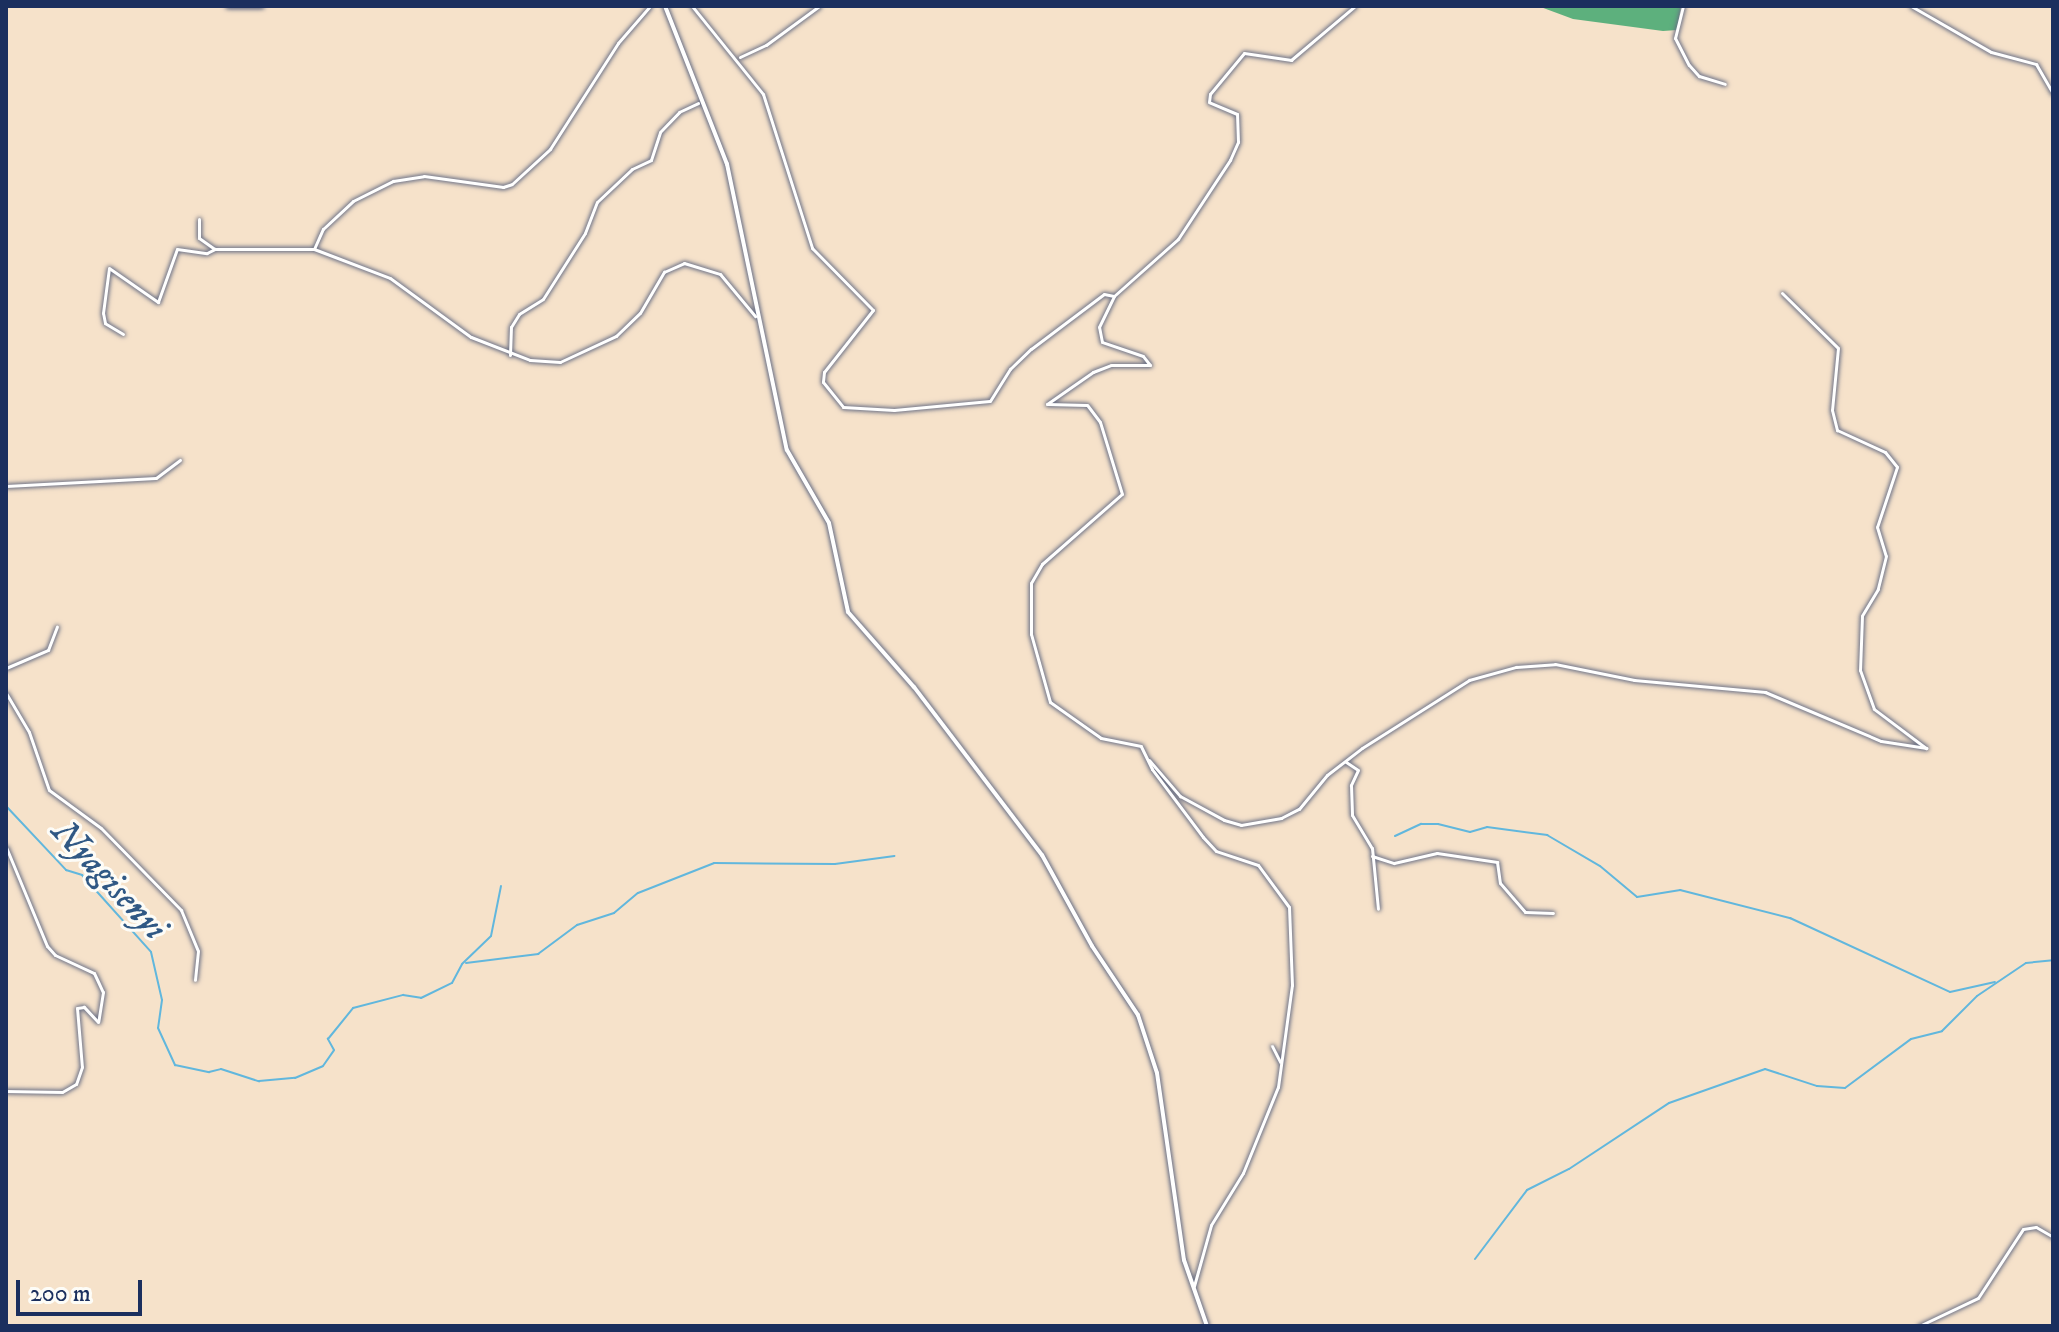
<!DOCTYPE html>
<style>
body{margin:0}
#map{position:relative;width:2059px;height:1332px;overflow:hidden;background:#f6e2ca;font-family:"IM FELL DW Pica",serif}
div>[style]{position:absolute}
.forest>*{inset:0;background:#5db07d}
.stream>*{height:2px;margin:-1px;padding:0 1px;transform-origin:1px;border-radius:1px;background:#61b7dd}
.roads{filter:drop-shadow(0 0 2px #686e84) drop-shadow(0 0 2px #686e84)}
.minor>*{height:3px;margin:-1.5px;padding:0 1.5px;transform-origin:1.5px;border-radius:1.5px;background:#fff}
.tertiary>*{height:4px;margin:-2px;padding:0 2px;transform-origin:2px;border-radius:2px;background:#fff}
span{translate:-50% -50%;white-space:nowrap;text-align:center;line-height:1.15;-webkit-text-stroke:6px #fdfcf7;paint-order:stroke}
.water-label{font-size:36px;color:#305884;font-style:italic}
.frame{position:absolute;inset:0;border:8px solid #1b2f5e;pointer-events:none}
.scale{position:absolute;left:16px;top:1280px;width:126px;height:36px;box-sizing:border-box;border:4px solid #1b2f5e;border-top:0;padding-left:10px;font-size:24px;line-height:28px;white-space:nowrap;color:#1b2f5e;-webkit-text-stroke:6px #fdfcf7;paint-order:stroke}
</style>
<div id="map">
<div class="forest">
<i style="clip-path:polygon(1538px 6px,1681px 6px,1677px 30px,1663px 31px,1573px 19px)"></i>
</div>
<div class="stream">
<i style="left:6px;top:806px;width:88px;rotate:46.8deg"></i>
<i style="left:66px;top:870px;width:17px;rotate:17deg"></i>
<i style="left:82px;top:875px;width:103px;rotate:48.1deg"></i>
<i style="left:151px;top:952px;width:49px;rotate:77.1deg"></i>
<i style="left:162px;top:1000px;width:28px;rotate:98deg"></i>
<i style="left:158px;top:1028px;width:41px;rotate:65.3deg"></i>
<i style="left:175px;top:1065px;width:35px;rotate:12deg"></i>
<i style="left:209px;top:1072px;width:12px;rotate:-14deg"></i>
<i style="left:221px;top:1069px;width:40px;rotate:18deg"></i>
<i style="left:259px;top:1081px;width:36px;rotate:-5deg"></i>
<i style="left:295px;top:1078px;width:30px;rotate:-23deg"></i>
<i style="left:323px;top:1066px;width:19px;rotate:-55deg"></i>
<i style="left:334px;top:1050px;width:13px;rotate:-119deg"></i>
<i style="left:328px;top:1039px;width:40px;rotate:-51deg"></i>
<i style="left:353px;top:1008px;width:52px;rotate:-14.6deg"></i>
<i style="left:403px;top:995px;width:18px;rotate:9deg"></i>
<i style="left:421px;top:998px;width:34px;rotate:-26deg"></i>
<i style="left:452px;top:983px;width:21px;rotate:-62deg"></i>
<i style="left:462px;top:964px;width:40px;rotate:-44deg"></i>
<i style="left:491px;top:936px;width:51px;rotate:-78.7deg"></i>
<i style="left:1395px;top:836px;width:29px;rotate:-25deg"></i>
<i style="left:1421px;top:824px;width:17px"></i>
<i style="left:1438px;top:824px;width:33px;rotate:14deg"></i>
<i style="left:1470px;top:832px;width:18px;rotate:-16deg"></i>
<i style="left:1487px;top:827px;width:61px;rotate:7.6deg"></i>
<i style="left:1547px;top:835px;width:61px;rotate:30.3deg"></i>
<i style="left:1600px;top:866px;width:48px;rotate:40deg"></i>
<i style="left:1637px;top:897px;width:44px;rotate:-9.2deg"></i>
<i style="left:1680px;top:890px;width:114px;rotate:14.3deg"></i>
<i style="left:1790px;top:918px;width:176px;rotate:24.8deg"></i>
<i style="left:1950px;top:992px;width:46px;rotate:-12.5deg"></i>
<i style="left:466px;top:963px;width:73px;rotate:-7.1deg"></i>
<i style="left:538px;top:954px;width:49px;rotate:-36.6deg"></i>
<i style="left:577px;top:925px;width:39px;rotate:-18deg"></i>
<i style="left:614px;top:913px;width:31px;rotate:-40deg"></i>
<i style="left:638px;top:893px;width:82px;rotate:-21.5deg"></i>
<i style="left:714px;top:863px;width:121px;rotate:0.5deg"></i>
<i style="left:835px;top:864px;width:60px;rotate:-7.7deg"></i>
<i style="left:1475px;top:1259px;width:86px;rotate:-53deg"></i>
<i style="left:1527px;top:1190px;width:47px;rotate:-26.6deg"></i>
<i style="left:1569px;top:1169px;width:120px;rotate:-33.4deg"></i>
<i style="left:1669px;top:1103px;width:102px;rotate:-19.5deg"></i>
<i style="left:1765px;top:1069px;width:55px;rotate:18.1deg"></i>
<i style="left:1817px;top:1086px;width:28px;rotate:4deg"></i>
<i style="left:1845px;top:1088px;width:82px;rotate:-36.6deg"></i>
<i style="left:1911px;top:1039px;width:32px;rotate:-14deg"></i>
<i style="left:1942px;top:1031px;width:49px;rotate:-45deg"></i>
<i style="left:1977px;top:996px;width:59px;rotate:-34deg"></i>
<i style="left:2026px;top:963px;width:27px;rotate:-6deg"></i>
</div>
<div class="roads">
<div class="minor">
<i style="left:227px;top:6px;width:35px"></i>
<i style="left:692px;top:6px;width:113px;rotate:51.1deg"></i>
<i style="left:763px;top:94px;width:162px;rotate:72.3deg"></i>
<i style="left:812px;top:248px;width:87px;rotate:45.5deg"></i>
<i style="left:873px;top:310px;width:79px;rotate:128.3deg"></i>
<i style="left:824px;top:372px;width:10px;rotate:96deg"></i>
<i style="left:823px;top:382px;width:32px;rotate:51deg"></i>
<i style="left:843px;top:407px;width:51px;rotate:3.4deg"></i>
<i style="left:894px;top:410px;width:96px;rotate:-5.4deg"></i>
<i style="left:990px;top:401px;width:38px;rotate:-58deg"></i>
<i style="left:1010px;top:369px;width:29px;rotate:-44deg"></i>
<i style="left:1031px;top:349px;width:91px;rotate:-37deg"></i>
<i style="left:1104px;top:294px;width:10px;rotate:11deg"></i>
<i style="left:1683px;top:6px;width:33px;rotate:104deg"></i>
<i style="left:1675px;top:38px;width:30px;rotate:63deg"></i>
<i style="left:1689px;top:65px;width:15px;rotate:48deg"></i>
<i style="left:1699px;top:76px;width:27px;rotate:17deg"></i>
<i style="left:1911px;top:6px;width:92px;rotate:29.9deg"></i>
<i style="left:1991px;top:52px;width:47px;rotate:14.9deg"></i>
<i style="left:2036px;top:64px;width:34px;rotate:60deg"></i>
<i style="left:740px;top:57px;width:29px;rotate:-25deg"></i>
<i style="left:766px;top:45px;width:66px;rotate:-36.3deg"></i>
<i style="left:199px;top:219px;width:19px;rotate:90deg"></i>
<i style="left:199px;top:238px;width:19px;rotate:35deg"></i>
<i style="left:215px;top:249px;width:99px"></i>
<i style="left:314px;top:249px;width:81px;rotate:20.9deg"></i>
<i style="left:390px;top:278px;width:100px;rotate:36.1deg"></i>
<i style="left:471px;top:337px;width:63px;rotate:21.3deg"></i>
<i style="left:530px;top:360px;width:30px;rotate:4deg"></i>
<i style="left:560px;top:362px;width:62px;rotate:-24.9deg"></i>
<i style="left:616px;top:336px;width:33px;rotate:-44deg"></i>
<i style="left:640px;top:313px;width:48px;rotate:-59.7deg"></i>
<i style="left:664px;top:272px;width:22px;rotate:-24deg"></i>
<i style="left:684px;top:263px;width:38px;rotate:17deg"></i>
<i style="left:720px;top:274px;width:55px;rotate:50.2deg"></i>
<i style="left:314px;top:249px;width:22px;rotate:-66deg"></i>
<i style="left:323px;top:229px;width:41px;rotate:-43deg"></i>
<i style="left:353px;top:201px;width:45px;rotate:-26.6deg"></i>
<i style="left:393px;top:181px;width:31px;rotate:-9deg"></i>
<i style="left:424px;top:176px;width:80px;rotate:7.9deg"></i>
<i style="left:503px;top:187px;width:9px;rotate:-18deg"></i>
<i style="left:512px;top:184px;width:52px;rotate:-42.6deg"></i>
<i style="left:550px;top:149px;width:126px;rotate:-57.3deg"></i>
<i style="left:618px;top:43px;width:49px;rotate:-49.1deg"></i>
<i style="left:1782px;top:293px;width:78px;rotate:44.5deg"></i>
<i style="left:1838px;top:348px;width:62px;rotate:95.5deg"></i>
<i style="left:1832px;top:410px;width:21px;rotate:76deg"></i>
<i style="left:1837px;top:430px;width:53px;rotate:24.6deg"></i>
<i style="left:1885px;top:452px;width:19px;rotate:51deg"></i>
<i style="left:1897px;top:467px;width:63px;rotate:108.4deg"></i>
<i style="left:1877px;top:527px;width:30px;rotate:73deg"></i>
<i style="left:1886px;top:556px;width:34px;rotate:104deg"></i>
<i style="left:1878px;top:589px;width:31px;rotate:121deg"></i>
<i style="left:1862px;top:616px;width:54px;rotate:92.1deg"></i>
<i style="left:1860px;top:670px;width:41px;rotate:70.3deg"></i>
<i style="left:1874px;top:709px;width:65px;rotate:36.9deg"></i>
<i style="left:123px;top:334px;width:21px;rotate:-149deg"></i>
<i style="left:105px;top:323px;width:10px;rotate:-101deg"></i>
<i style="left:103px;top:313px;width:45px;rotate:-82.4deg"></i>
<i style="left:109px;top:268px;width:60px;rotate:34.8deg"></i>
<i style="left:158px;top:302px;width:56px;rotate:-70.3deg"></i>
<i style="left:177px;top:249px;width:30px;rotate:8deg"></i>
<i style="left:207px;top:253px;width:9px;rotate:-27deg"></i>
<i style="left:510px;top:355px;width:28px;rotate:-88deg"></i>
<i style="left:511px;top:327px;width:15px;rotate:-58deg"></i>
<i style="left:519px;top:314px;width:28px;rotate:-32deg"></i>
<i style="left:543px;top:299px;width:78px;rotate:-57.5deg"></i>
<i style="left:585px;top:233px;width:33px;rotate:-69deg"></i>
<i style="left:597px;top:202px;width:48px;rotate:-43.3deg"></i>
<i style="left:632px;top:169px;width:21px;rotate:-25deg"></i>
<i style="left:651px;top:160px;width:29px;rotate:-72deg"></i>
<i style="left:660px;top:132px;width:28px;rotate:-46deg"></i>
<i style="left:679px;top:112px;width:21px;rotate:-25deg"></i>
<i style="left:6px;top:486px;width:150px;rotate:-3.1deg"></i>
<i style="left:156px;top:478px;width:30px;rotate:-37deg"></i>
<i style="left:6px;top:668px;width:46px;rotate:-23.2deg"></i>
<i style="left:48px;top:650px;width:25px;rotate:-69deg"></i>
<i style="left:6px;top:693px;width:45px;rotate:59.5deg"></i>
<i style="left:29px;top:732px;width:61px;rotate:71deg"></i>
<i style="left:49px;top:790px;width:64px;rotate:36.2deg"></i>
<i style="left:101px;top:828px;width:115px;rotate:45.7deg"></i>
<i style="left:181px;top:910px;width:44px;rotate:67.5deg"></i>
<i style="left:198px;top:951px;width:29px;rotate:96deg"></i>
<i style="left:1149px;top:760px;width:48px;rotate:49.3deg"></i>
<i style="left:1180px;top:796px;width:50px;rotate:28.6deg"></i>
<i style="left:1224px;top:820px;width:18px;rotate:16deg"></i>
<i style="left:1241px;top:825px;width:41px;rotate:-9.9deg"></i>
<i style="left:1281px;top:818px;width:20px;rotate:-27deg"></i>
<i style="left:1299px;top:809px;width:44px;rotate:-50.5deg"></i>
<i style="left:1327px;top:775px;width:44px;rotate:-37.6deg"></i>
<i style="left:1362px;top:748px;width:127px;rotate:-32.4deg"></i>
<i style="left:1469px;top:680px;width:49px;rotate:-15.5deg"></i>
<i style="left:1516px;top:667px;width:39px;rotate:-4deg"></i>
<i style="left:1555px;top:664px;width:81px;rotate:11.4deg"></i>
<i style="left:1634px;top:680px;width:132px;rotate:5.2deg"></i>
<i style="left:1765px;top:692px;width:126px;rotate:22.9deg"></i>
<i style="left:1881px;top:741px;width:46px;rotate:8.8deg"></i>
<i style="left:1346px;top:762px;width:14px;rotate:34deg"></i>
<i style="left:1358px;top:770px;width:17px;rotate:115deg"></i>
<i style="left:1351px;top:785px;width:30px;rotate:88deg"></i>
<i style="left:1352px;top:815px;width:39px;rotate:59deg"></i>
<i style="left:1372px;top:848px;width:61px;rotate:84.4deg"></i>
<i style="left:6px;top:847px;width:107px;rotate:67.5deg"></i>
<i style="left:47px;top:946px;width:12px;rotate:48deg"></i>
<i style="left:55px;top:955px;width:43px;rotate:24.8deg"></i>
<i style="left:94px;top:973px;width:21px;rotate:65deg"></i>
<i style="left:103px;top:992px;width:30px;rotate:99deg"></i>
<i style="left:98px;top:1022px;width:21px;rotate:-133deg"></i>
<i style="left:84px;top:1007px;width:7px;rotate:172deg"></i>
<i style="left:77px;top:1008px;width:59px;rotate:85.2deg"></i>
<i style="left:82px;top:1067px;width:18px;rotate:109deg"></i>
<i style="left:76px;top:1084px;width:16px;rotate:150deg"></i>
<i style="left:62px;top:1092px;width:56px;rotate:-179deg"></i>
<i style="left:1372px;top:856px;width:23px;rotate:18deg"></i>
<i style="left:1394px;top:863px;width:44px;rotate:-13.1deg"></i>
<i style="left:1437px;top:853px;width:61px;rotate:8.5deg"></i>
<i style="left:1497px;top:862px;width:21px;rotate:82deg"></i>
<i style="left:1500px;top:883px;width:38px;rotate:49deg"></i>
<i style="left:1525px;top:912px;width:28px;rotate:2deg"></i>
<i style="left:1272px;top:1046px;width:18px;rotate:63deg"></i>
<i style="left:1194px;top:1286px;width:63px;rotate:-74.4deg"></i>
<i style="left:1211px;top:1225px;width:61px;rotate:-58.4deg"></i>
<i style="left:1243px;top:1173px;width:93px;rotate:-67.9deg"></i>
<i style="left:1278px;top:1087px;width:103px;rotate:-82.2deg"></i>
<i style="left:1292px;top:985px;width:78px;rotate:-92.2deg"></i>
<i style="left:1289px;top:907px;width:52px;rotate:-126.4deg"></i>
<i style="left:1258px;top:865px;width:44px;rotate:-161.6deg"></i>
<i style="left:1216px;top:851px;width:19px;rotate:-133deg"></i>
<i style="left:1203px;top:837px;width:85px;rotate:-126.9deg"></i>
<i style="left:1152px;top:769px;width:25px;rotate:-116deg"></i>
<i style="left:1141px;top:746px;width:41px;rotate:-168.7deg"></i>
<i style="left:1101px;top:738px;width:62px;rotate:-144.8deg"></i>
<i style="left:1050px;top:702px;width:71px;rotate:-105.6deg"></i>
<i style="left:1031px;top:634px;width:51px;rotate:-90deg"></i>
<i style="left:1031px;top:583px;width:22px;rotate:-60deg"></i>
<i style="left:1042px;top:564px;width:106px;rotate:-41.2deg"></i>
<i style="left:1122px;top:494px;width:75px;rotate:-107deg"></i>
<i style="left:1100px;top:422px;width:21px;rotate:-127deg"></i>
<i style="left:1087px;top:405px;width:40px;rotate:-178.6deg"></i>
<i style="left:1047px;top:404px;width:56px;rotate:-34.8deg"></i>
<i style="left:1093px;top:372px;width:19px;rotate:-21deg"></i>
<i style="left:1111px;top:365px;width:39px"></i>
<i style="left:1150px;top:365px;width:11px;rotate:-128deg"></i>
<i style="left:1143px;top:356px;width:43px;rotate:-161.1deg"></i>
<i style="left:1102px;top:342px;width:15px;rotate:-101deg"></i>
<i style="left:1099px;top:327px;width:34px;rotate:-64deg"></i>
<i style="left:1114px;top:296px;width:86px;rotate:-41.7deg"></i>
<i style="left:1178px;top:239px;width:95px;rotate:-56.6deg"></i>
<i style="left:1230px;top:160px;width:20px;rotate:-66deg"></i>
<i style="left:1238px;top:142px;width:28px;rotate:-92deg"></i>
<i style="left:1237px;top:114px;width:30px;rotate:-157deg"></i>
<i style="left:1209px;top:102px;width:8px;rotate:-83deg"></i>
<i style="left:1210px;top:94px;width:53px;rotate:-50.3deg"></i>
<i style="left:1244px;top:53px;width:48px;rotate:8.5deg"></i>
<i style="left:1291px;top:60px;width:84px;rotate:-40.2deg"></i>
<i style="left:1919px;top:1326px;width:65px;rotate:-25.4deg"></i>
<i style="left:1978px;top:1298px;width:82px;rotate:-56.9deg"></i>
<i style="left:2023px;top:1229px;width:13px;rotate:-9deg"></i>
<i style="left:2036px;top:1227px;width:20px;rotate:30deg"></i>
</div>
<div class="tertiary">
<i style="left:665px;top:6px;width:170px;rotate:68.6deg"></i>
<i style="left:727px;top:164px;width:292px;rotate:78.2deg"></i>
<i style="left:787px;top:450px;width:84px;rotate:60.1deg"></i>
<i style="left:829px;top:523px;width:91px;rotate:77.9deg"></i>
<i style="left:848px;top:612px;width:100px;rotate:48.7deg"></i>
<i style="left:914px;top:687px;width:211px;rotate:52.7deg"></i>
<i style="left:1042px;top:855px;width:104px;rotate:61.2deg"></i>
<i style="left:1092px;top:946px;width:83px;rotate:56.3deg"></i>
<i style="left:1138px;top:1015px;width:61px;rotate:71.9deg"></i>
<i style="left:1157px;top:1073px;width:189px;rotate:81.8deg"></i>
<i style="left:1184px;top:1260px;width:70px;rotate:70.8deg"></i>
</div>
</div>
<div class="water-label">
<span style="left:109px;top:880px;rotate:47deg">Nyagisenyi</span>
</div>
<div class="frame"></div>
<div class="scale">200 m</div>
</div>
